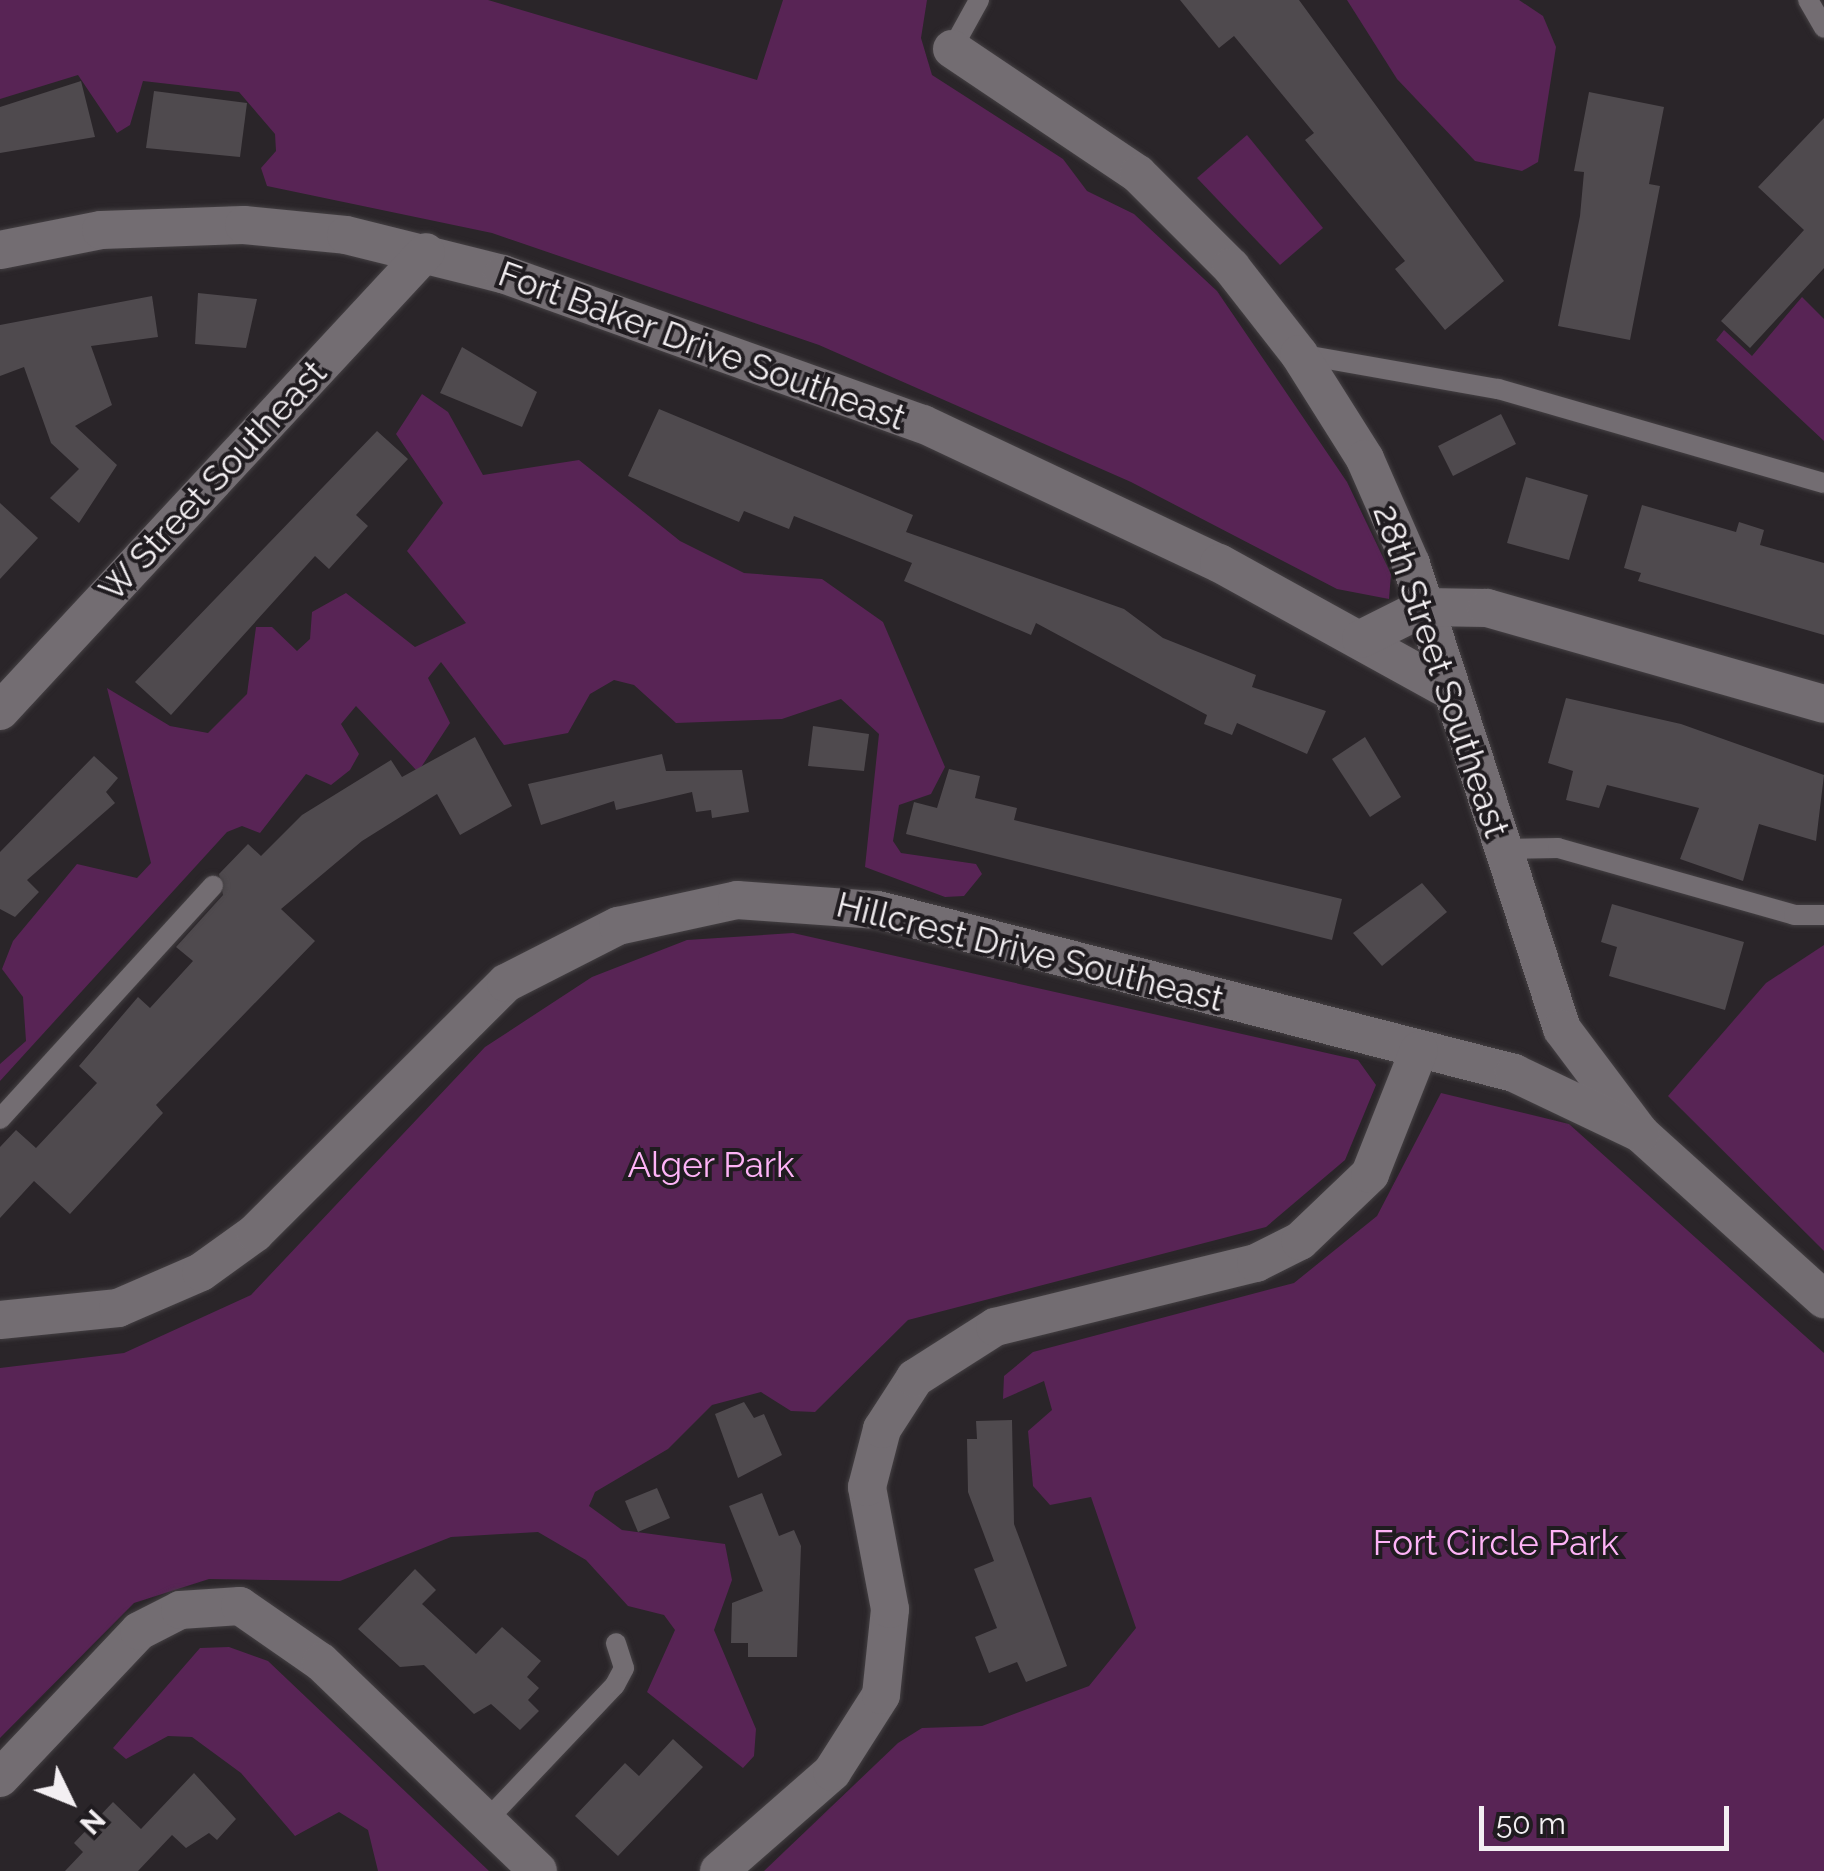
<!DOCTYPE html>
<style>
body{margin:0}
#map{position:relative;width:1824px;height:1871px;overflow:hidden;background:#2a2529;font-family:Raleway,sans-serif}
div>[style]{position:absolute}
.green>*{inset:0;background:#582455}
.building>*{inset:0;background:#4f4a4e}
.roads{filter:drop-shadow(0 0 2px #444043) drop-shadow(0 0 2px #444043)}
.lane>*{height:20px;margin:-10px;padding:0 10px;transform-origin:10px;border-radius:10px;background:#736d72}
.street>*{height:38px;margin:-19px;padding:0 19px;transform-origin:19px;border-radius:19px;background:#736d72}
span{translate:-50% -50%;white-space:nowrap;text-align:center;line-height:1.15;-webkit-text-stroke:8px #201c20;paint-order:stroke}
.street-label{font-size:35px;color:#f3eff2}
.park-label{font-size:35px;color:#feb3f7}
.north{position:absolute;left:20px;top:1751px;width:100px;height:100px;-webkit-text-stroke:8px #201c20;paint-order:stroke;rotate:133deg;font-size:28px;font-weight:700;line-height:40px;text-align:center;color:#f3eff2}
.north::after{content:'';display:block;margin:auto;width:35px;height:45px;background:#f3eff2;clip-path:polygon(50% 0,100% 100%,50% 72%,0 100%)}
.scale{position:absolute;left:1479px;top:1806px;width:250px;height:45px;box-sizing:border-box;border:5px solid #f3eff2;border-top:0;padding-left:12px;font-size:30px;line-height:35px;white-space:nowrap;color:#f3eff2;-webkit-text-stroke:8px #201c20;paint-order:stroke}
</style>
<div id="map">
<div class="green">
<i style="clip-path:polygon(0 0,488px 0,757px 80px,783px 0,927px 0,921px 38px,932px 75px,1063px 159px,1087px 191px,1134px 214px,1217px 291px,1347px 482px,1391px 574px,1389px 599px,1337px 589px,1131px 482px,819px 345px,492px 233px,267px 186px,261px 168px,276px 151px,275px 134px,239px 92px,143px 81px,130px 125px,117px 133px,78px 75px,0 99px)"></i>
<i style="clip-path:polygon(1347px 0,1519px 0,1543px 16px,1556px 47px,1538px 162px,1522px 171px,1475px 161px,1397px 79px)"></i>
<i style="clip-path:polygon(1247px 135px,1323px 228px,1280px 265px,1197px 178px)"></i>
<i style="clip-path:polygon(1802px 297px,1824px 319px,1824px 441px,1716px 340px,1724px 330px,1752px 356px)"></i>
<i style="clip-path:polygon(422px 394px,448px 412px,483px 475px,579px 460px,680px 541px,744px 573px,822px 579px,883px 622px,945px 767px,931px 794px,899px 805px,893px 841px,901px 853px,976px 864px,982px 874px,964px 896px,945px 897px,865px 867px,879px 734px,841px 699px,782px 719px,676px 723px,634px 685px,614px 680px,590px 694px,568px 733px,504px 745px,441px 662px,428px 678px,450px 723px,418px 772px,356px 706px,341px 724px,359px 754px,350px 770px,331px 785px,306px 774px,260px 833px,242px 826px,227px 832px,0 1081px,0 1064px,26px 1041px,23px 997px,2px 969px,13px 941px,77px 864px,137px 878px,151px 863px,107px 688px,170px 726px,208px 733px,247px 694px,256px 627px,272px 627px,297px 651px,310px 639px,312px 612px,346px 593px,415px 647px,466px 623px,407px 551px,443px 503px,396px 434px)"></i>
<i style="clip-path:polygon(793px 933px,1358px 1060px,1376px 1085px,1345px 1160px,1266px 1227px,908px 1320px,815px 1412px,791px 1411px,761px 1392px,712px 1405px,668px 1449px,595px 1492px,589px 1506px,622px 1530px,725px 1544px,732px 1580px,714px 1630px,756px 1729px,754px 1756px,743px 1768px,647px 1692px,675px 1630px,664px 1615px,628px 1606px,586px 1560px,538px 1532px,451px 1537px,340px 1581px,209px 1579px,134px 1603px,0 1738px,0 1368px,124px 1353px,251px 1295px,485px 1047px,592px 977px,687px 940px)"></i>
<i style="clip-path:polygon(1824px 945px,1824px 1251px,1668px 1096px,1766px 983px)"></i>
<i style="clip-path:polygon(1441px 1093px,1569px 1124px,1824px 1353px,1824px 1871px,764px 1871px,898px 1743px,922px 1728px,982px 1726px,1089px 1686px,1136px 1628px,1091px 1497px,1050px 1505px,1033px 1486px,1028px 1431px,1052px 1410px,1044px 1381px,1003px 1399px,1004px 1376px,1033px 1352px,1294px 1283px,1377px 1216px)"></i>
<i style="clip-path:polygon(229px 1647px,268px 1661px,489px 1871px,378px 1871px,368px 1830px,339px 1812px,295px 1836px,241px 1773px,192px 1737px,168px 1736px,126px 1759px,113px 1748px,200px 1648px)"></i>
</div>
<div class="building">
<i style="clip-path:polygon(1180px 0,1299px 0,1504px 281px,1445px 330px,1395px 269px,1405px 261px,1305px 140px,1314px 133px,1234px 36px,1219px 48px)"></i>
<i style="clip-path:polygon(81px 81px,95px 137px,0 153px,0 107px)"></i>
<i style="clip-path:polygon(154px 91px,247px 103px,240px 157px,146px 148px)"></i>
<i style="clip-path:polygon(1589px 92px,1664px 107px,1649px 184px,1660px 186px,1630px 340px,1558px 326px,1580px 216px,1584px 172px,1574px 171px)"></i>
<i style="clip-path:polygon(1824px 118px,1824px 268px,1750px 348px,1721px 321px,1804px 230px,1758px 187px)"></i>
<i style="clip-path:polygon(198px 293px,257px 299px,246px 348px,195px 344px)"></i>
<i style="clip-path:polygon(152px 296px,158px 337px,91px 346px,112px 405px,75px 426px,117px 465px,79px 523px,50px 498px,79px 469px,51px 443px,24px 367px,0 376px,0 325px)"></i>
<i style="clip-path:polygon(462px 347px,537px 392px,522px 427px,440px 393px)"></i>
<i style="clip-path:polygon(659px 409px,913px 515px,906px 532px,1124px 609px,1163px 638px,1256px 675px,1252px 687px,1326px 711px,1307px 754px,1237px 723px,1232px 735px,1204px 724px,1207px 715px,1036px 623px,1031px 635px,904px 581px,912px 563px,794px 516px,789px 529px,744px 511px,739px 522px,628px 476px)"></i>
<i style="clip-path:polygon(1501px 414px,1516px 444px,1453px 476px,1438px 446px)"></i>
<i style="clip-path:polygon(377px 431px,408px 459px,356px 515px,368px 526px,329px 569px,315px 556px,171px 715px,135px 682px)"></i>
<i style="clip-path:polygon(1526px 477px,1588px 495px,1569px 560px,1507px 543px)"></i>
<i style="clip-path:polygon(0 503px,38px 538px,0 579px)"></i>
<i style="clip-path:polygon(1642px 505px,1736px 532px,1739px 522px,1764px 530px,1760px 545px,1824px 563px,1824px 635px,1638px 581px,1641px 573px,1624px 568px)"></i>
<i style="clip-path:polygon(1566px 698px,1681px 724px,1824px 775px,1816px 841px,1759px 824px,1743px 881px,1680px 859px,1699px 808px,1607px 785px,1599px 808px,1566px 800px,1573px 771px,1548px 763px)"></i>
<i style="clip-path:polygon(813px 726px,869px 734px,864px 771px,808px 766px)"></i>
<i style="clip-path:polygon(475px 737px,512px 806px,460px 835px,437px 794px,362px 841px,281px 909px,315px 941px,156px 1105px,163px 1113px,70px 1214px,34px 1181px,0 1218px,0 1147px,16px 1130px,36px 1148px,97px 1083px,79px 1066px,138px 997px,150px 1008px,193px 961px,176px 947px,223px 895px,219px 874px,248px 844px,261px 856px,302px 815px,391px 760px,402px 777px)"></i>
<i style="clip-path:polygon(1365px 737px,1401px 797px,1370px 817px,1332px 759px)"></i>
<i style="clip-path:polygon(662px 754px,666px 771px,742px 770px,749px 812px,712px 818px,711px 810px,696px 812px,692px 792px,616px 810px,614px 801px,541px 825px,528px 784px)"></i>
<i style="clip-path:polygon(94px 756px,118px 778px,106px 792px,115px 803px,27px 880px,39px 892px,15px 917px,0 909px,0 852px)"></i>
<i style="clip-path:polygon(949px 769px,980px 776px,975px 798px,1017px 808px,1014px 820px,1342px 899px,1332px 940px,906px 834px,914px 802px,937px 808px)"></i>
<i style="clip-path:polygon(1422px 883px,1447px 912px,1382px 966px,1353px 933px)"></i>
<i style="clip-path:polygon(1612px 904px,1744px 942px,1725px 1010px,1609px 976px,1617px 947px,1601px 942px)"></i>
<i style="clip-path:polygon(744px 1402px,754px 1418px,764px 1414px,782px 1455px,738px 1478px,715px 1414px)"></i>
<i style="clip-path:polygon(1012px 1420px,1014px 1524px,1067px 1666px,1026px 1682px,1017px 1662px,989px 1673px,975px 1637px,997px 1628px,974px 1569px,994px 1561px,968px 1492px,967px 1439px,977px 1439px,976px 1421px)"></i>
<i style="clip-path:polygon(657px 1488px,670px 1518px,638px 1532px,625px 1501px)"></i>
<i style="clip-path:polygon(762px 1493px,779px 1536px,794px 1530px,801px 1546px,797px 1657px,748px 1657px,748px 1643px,731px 1643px,732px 1603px,763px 1591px,729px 1506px)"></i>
<i style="clip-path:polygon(415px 1569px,436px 1590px,422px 1604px,476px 1654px,502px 1627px,541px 1661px,527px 1677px,539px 1688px,528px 1700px,539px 1711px,520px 1730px,491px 1704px,474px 1714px,424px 1665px,400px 1667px,358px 1629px)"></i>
<i style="clip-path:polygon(673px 1739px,703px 1767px,618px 1856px,575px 1816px,625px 1763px,639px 1776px)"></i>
<i style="clip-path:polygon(194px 1773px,236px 1819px,217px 1840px,209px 1833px,186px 1848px,172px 1835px,138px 1871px,65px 1871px,83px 1852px,74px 1843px,113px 1802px,141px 1829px)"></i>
</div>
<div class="roads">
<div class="lane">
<i style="left:1808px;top:0;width:32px;rotate:60deg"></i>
<i style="left:952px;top:49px;width:56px;rotate:-61.1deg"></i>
<i style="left:1299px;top:354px;width:202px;rotate:10deg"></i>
<i style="left:1498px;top:389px;width:339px;rotate:16.1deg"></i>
<i style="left:1502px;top:849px;width:56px;rotate:-1deg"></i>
<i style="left:1558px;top:848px;width:245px;rotate:15.8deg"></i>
<i style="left:1794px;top:915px;width:30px"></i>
<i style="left:0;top:1119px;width:316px;rotate:-47.6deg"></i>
<i style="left:486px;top:1821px;width:187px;rotate:-46.5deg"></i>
<i style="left:615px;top:1685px;width:19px;rotate:-62deg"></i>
<i style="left:624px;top:1668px;width:26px;rotate:-108deg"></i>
</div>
<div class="street">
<i style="left:952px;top:49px;width:224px;rotate:33.9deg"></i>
<i style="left:1138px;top:174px;width:132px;rotate:45deg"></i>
<i style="left:1231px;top:267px;width:110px;rotate:52deg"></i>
<i style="left:1299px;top:354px;width:124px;rotate:57.8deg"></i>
<i style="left:1365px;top:459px;width:115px;rotate:66.3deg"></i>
<i style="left:1411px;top:564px;width:489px;rotate:72deg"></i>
<i style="left:1562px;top:1029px;width:130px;rotate:53.1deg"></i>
<i style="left:1640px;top:1133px;width:248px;rotate:42.1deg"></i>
<i style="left:0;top:250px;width:103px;rotate:-11.2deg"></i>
<i style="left:101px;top:230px;width:143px;rotate:-2deg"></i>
<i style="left:244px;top:225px;width:102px;rotate:5.6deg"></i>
<i style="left:346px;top:235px;width:162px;rotate:14deg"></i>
<i style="left:503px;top:274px;width:446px;rotate:19.7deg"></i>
<i style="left:923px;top:424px;width:327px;rotate:25.2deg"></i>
<i style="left:1219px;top:563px;width:267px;rotate:28.9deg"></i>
<i style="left:1361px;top:639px;width:72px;rotate:-26.6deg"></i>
<i style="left:1425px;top:607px;width:62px;rotate:0.9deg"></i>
<i style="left:1487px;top:608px;width:350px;rotate:15.9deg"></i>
<i style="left:0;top:711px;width:626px;rotate:-47.14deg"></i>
<i style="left:0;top:1320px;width:119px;rotate:-5.8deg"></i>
<i style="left:118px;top:1308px;width:90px;rotate:-23.4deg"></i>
<i style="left:201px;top:1272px;width:67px;rotate:-35.8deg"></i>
<i style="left:255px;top:1233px;width:354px;rotate:-44.9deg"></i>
<i style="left:506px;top:983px;width:126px;rotate:-27deg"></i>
<i style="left:618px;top:926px;width:122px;rotate:-12.3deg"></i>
<i style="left:737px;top:900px;width:141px;rotate:4.1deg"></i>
<i style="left:878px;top:910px;width:657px;rotate:14.37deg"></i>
<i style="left:1514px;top:1073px;width:140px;rotate:25.5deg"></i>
<i style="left:0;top:1778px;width:202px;rotate:-46.6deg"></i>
<i style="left:139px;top:1631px;width:46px;rotate:-27.1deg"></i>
<i style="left:180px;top:1610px;width:60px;rotate:-3.8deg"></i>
<i style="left:240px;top:1606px;width:98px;rotate:34.7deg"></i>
<i style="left:321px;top:1662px;width:301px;rotate:43.9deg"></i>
<i style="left:719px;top:1871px;width:150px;rotate:-41.2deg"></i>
<i style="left:832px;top:1772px;width:91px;rotate:-57.5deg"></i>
<i style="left:881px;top:1695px;width:86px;rotate:-84deg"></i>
<i style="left:890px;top:1609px;width:124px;rotate:-100.7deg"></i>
<i style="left:867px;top:1487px;width:60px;rotate:-75.5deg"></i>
<i style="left:882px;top:1429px;width:61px;rotate:-57.1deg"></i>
<i style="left:915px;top:1378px;width:95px;rotate:-32.5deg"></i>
<i style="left:995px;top:1327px;width:269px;rotate:-13.8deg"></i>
<i style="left:1256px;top:1263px;width:49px;rotate:-26.6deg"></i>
<i style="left:1300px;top:1241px;width:97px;rotate:-43.7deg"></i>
<i style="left:1370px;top:1174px;width:133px;rotate:-68.4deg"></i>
</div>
</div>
<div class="street-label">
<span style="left:702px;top:346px;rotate:20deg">Fort Baker Drive Southeast</span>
<span style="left:213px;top:481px;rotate:-47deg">W Street Southeast</span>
<span style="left:1441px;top:671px;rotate:71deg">28th Street Southeast</span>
<span style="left:1030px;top:952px;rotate:14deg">Hillcrest Drive Southeast</span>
</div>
<div class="park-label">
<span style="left:711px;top:1165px">Alger Park</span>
<span style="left:1496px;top:1543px">Fort Circle Park</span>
</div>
<div class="north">N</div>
<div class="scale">50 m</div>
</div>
